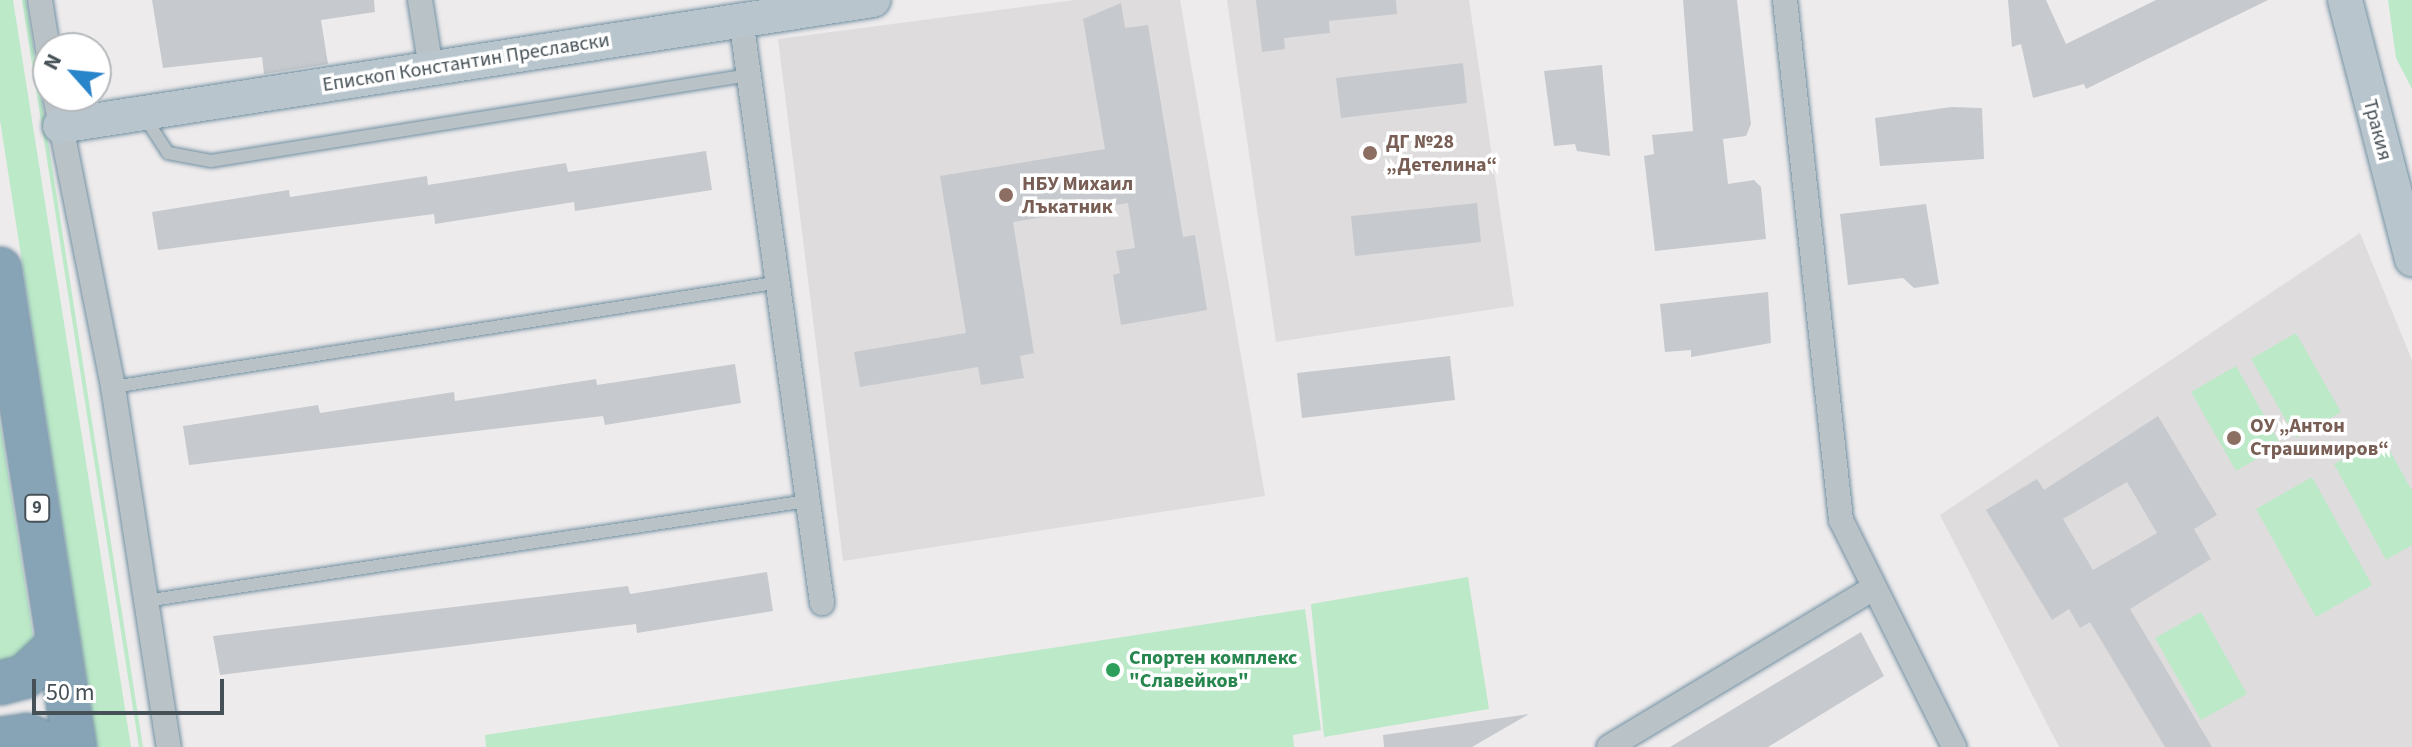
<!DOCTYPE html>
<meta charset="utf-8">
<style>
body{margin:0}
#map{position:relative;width:2412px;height:747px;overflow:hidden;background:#eeebec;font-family:"Source Sans 3",sans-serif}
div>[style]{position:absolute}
.education>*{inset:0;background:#dfdcdd}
.green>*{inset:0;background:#bce9c8}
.building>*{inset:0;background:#c6c9cd}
.roads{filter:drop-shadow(0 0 2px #7290a2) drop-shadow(0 0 2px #7290a2)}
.lane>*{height:12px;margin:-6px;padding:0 6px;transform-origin:6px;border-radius:6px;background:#b8c2c7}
.street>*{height:24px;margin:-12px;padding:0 12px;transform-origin:12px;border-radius:12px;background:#b8c2c7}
.secondary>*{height:34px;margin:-17px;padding:0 17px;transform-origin:17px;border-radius:17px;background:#b8c5cc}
.highway>*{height:42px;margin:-21px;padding:0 21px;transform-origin:21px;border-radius:21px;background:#87a4b6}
.dots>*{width:22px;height:22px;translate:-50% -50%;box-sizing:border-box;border:4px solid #fff;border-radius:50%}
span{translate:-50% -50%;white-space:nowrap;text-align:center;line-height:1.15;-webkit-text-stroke:7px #fff;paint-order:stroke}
.shield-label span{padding:2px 6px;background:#fff;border:2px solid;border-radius:6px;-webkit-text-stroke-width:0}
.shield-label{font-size:18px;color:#465157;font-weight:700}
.street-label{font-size:20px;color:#465157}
.education-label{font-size:20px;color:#785e54;font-weight:700}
.left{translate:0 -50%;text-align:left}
.leisure-label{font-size:20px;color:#27864d;font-weight:700}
.north{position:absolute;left:32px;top:32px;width:80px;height:80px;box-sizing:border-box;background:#fff;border:2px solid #b5b9bc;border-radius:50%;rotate:297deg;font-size:22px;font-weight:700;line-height:32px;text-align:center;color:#465157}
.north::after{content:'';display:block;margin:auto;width:28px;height:36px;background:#2985ca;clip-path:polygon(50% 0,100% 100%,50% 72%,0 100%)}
.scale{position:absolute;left:32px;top:679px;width:192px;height:36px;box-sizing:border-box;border:4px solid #465157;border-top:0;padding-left:10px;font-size:24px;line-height:28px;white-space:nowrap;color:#465157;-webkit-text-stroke:6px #fff;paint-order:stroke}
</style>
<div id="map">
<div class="education">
<i style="clip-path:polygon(1075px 0,1180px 0,1265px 496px,843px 561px,778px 39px)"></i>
<i style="clip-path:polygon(1227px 0,1469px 0,1514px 306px,1276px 342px)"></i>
<i style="clip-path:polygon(2360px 233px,2412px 360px,2412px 747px,2059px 747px,1940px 515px)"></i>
</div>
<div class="green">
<i style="clip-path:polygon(0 0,13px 0,131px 747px,97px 747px,0 120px)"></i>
<i style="clip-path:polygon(22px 0,26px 0,143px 747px,139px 747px)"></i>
<i style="clip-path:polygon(2388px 0,2412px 0,2412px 89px,2396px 58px)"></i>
<i style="clip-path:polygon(2296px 333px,2341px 412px,2296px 438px,2251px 359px)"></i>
<i style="clip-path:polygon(2236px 366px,2281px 445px,2236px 471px,2191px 392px)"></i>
<i style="clip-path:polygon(0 422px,34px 642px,0 677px)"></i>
<i style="clip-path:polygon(2383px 438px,2412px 491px,2412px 545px,2386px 560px,2334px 464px)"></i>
<i style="clip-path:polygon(2312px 477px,2372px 585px,2316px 617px,2256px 509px)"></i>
<i style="clip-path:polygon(1468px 577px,1489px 709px,1324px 737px,1311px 604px)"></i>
<i style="clip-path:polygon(1305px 609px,1321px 730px,1293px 735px,1294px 747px,486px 747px,485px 735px)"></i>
<i style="clip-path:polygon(2201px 612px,2247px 694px,2201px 720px,2155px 638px)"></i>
</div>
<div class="building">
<i style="clip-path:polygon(152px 0,374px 0,375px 12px,321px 20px,328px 64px,264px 74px,262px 57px,163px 68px)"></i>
<i style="clip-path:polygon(1256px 0,1396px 0,1397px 14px,1329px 21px,1330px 33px,1284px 38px,1285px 49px,1262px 52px)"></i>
<i style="clip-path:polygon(1683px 0,1737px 0,1751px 124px,1746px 136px,1723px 139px,1728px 184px,1754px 180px,1761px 187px,1766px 239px,1655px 251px,1644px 156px,1654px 154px,1652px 135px,1693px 131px)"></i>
<i style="clip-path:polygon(2008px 0,2046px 0,2066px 44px,2156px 0,2268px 0,2086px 89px,2084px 84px,2033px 98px,2021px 44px,2012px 47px)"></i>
<i style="clip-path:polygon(1121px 3px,1125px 28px,1148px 25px,1183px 237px,1195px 235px,1207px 310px,1121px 325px,1113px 275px,1120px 273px,1116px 251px,1135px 248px,1128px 203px,1013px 222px,1034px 353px,1020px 356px,1024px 378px,981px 385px,978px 367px,860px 387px,854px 352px,966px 333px,940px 176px,1105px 149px,1083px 19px)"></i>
<i style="clip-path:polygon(1463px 63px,1467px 103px,1341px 118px,1336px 78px)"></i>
<i style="clip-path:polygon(1602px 65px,1610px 156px,1577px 151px,1575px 144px,1554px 146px,1544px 71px)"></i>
<i style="clip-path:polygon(1951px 107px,1982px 108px,1984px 159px,1880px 166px,1875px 118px)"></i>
<i style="clip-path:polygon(706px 151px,712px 190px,575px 211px,574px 202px,435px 224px,434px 214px,158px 250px,152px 212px,289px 190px,290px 197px,427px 176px,428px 185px,566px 163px,568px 172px)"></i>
<i style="clip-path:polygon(1477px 203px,1481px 242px,1355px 256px,1351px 216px)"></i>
<i style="clip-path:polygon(1926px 204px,1939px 284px,1914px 288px,1903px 278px,1848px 285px,1840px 214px)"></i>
<i style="clip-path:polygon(1768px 292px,1771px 343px,1691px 357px,1691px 350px,1665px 352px,1660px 304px)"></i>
<i style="clip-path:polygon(1450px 356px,1455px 400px,1302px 418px,1297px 373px)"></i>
<i style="clip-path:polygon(735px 364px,741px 403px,605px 425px,603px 416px,189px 465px,183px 426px,318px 405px,320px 413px,454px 392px,455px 401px,596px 379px,597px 385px)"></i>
<i style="clip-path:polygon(evenodd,2158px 416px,2217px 515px,2194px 529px,2211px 559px,2130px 609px,2212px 747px,2165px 747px,2090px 622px,2080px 628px,2069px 609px,2052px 620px,1986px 510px,2037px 479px,2044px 490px,2158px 416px,2127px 482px,2157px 533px,2093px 570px,2063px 519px,2127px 482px)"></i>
<i style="clip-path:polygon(767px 572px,773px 611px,637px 633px,636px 624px,220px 675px,213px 636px,628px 586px,630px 594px)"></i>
<i style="clip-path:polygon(1861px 632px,1884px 676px,1768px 747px,1670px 747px)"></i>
<i style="clip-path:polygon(1529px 714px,1472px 747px,1384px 747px,1383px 735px)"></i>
</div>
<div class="roads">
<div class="lane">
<i style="left:144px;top:116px;width:44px;rotate:57deg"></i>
<i style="left:168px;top:153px;width:44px;rotate:10.5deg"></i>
<i style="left:211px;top:161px;width:545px;rotate:-9.08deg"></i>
<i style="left:113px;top:387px;width:669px;rotate:-8.94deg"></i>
<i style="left:145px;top:601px;width:670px;rotate:-8.59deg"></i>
</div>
<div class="street">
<i style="left:40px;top:0;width:51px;rotate:80.9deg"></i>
<i style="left:420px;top:0;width:70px;rotate:80.9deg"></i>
<i style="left:1785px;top:0;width:523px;rotate:83.85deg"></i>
<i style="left:1841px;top:520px;width:254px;rotate:63.5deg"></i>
<i style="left:741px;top:19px;width:590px;rotate:82.1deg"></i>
<i style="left:55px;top:96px;width:297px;rotate:78.7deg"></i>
<i style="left:113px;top:387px;width:364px;rotate:81.2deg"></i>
<i style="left:1609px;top:747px;width:309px;rotate:-31deg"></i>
</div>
<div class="secondary">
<i style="left:2345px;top:0;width:268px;rotate:75.5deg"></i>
<i style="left:60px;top:126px;width:823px;rotate:-8.81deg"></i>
</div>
<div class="highway">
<i style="left:0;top:269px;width:484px;rotate:81.1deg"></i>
<i style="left:0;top:683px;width:25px;rotate:-14deg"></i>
<i style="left:24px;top:677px;width:48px;rotate:-43.3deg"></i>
<i style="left:0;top:739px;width:27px;rotate:-8deg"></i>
<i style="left:27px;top:735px;width:30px;rotate:24deg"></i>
</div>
</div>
<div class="dots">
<i style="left:1370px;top:153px;background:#8d6e63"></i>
<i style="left:1006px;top:195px;background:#8d6e63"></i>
<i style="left:2234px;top:438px;background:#8d6e63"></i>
<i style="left:1113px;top:670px;background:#2e9e5b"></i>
</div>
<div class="shield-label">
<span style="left:37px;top:508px">9</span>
</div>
<div class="street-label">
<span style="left:466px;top:63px;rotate:-9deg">Епископ Константин Преславски</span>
<span style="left:2377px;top:130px;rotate:75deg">Тракия</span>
</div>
<div class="education-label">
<span class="left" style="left:1386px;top:154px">ДГ №28<br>„Детелина“</span>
<span class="left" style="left:1022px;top:196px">НБУ Михаил<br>Лъкатник</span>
<span class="left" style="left:2250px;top:438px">ОУ „Антон<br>Страшимиров“</span>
</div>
<div class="leisure-label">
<span class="left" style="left:1129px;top:670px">Спортен комплекс<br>"Славейков"</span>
</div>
<div class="north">N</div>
<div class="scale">50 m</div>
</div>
